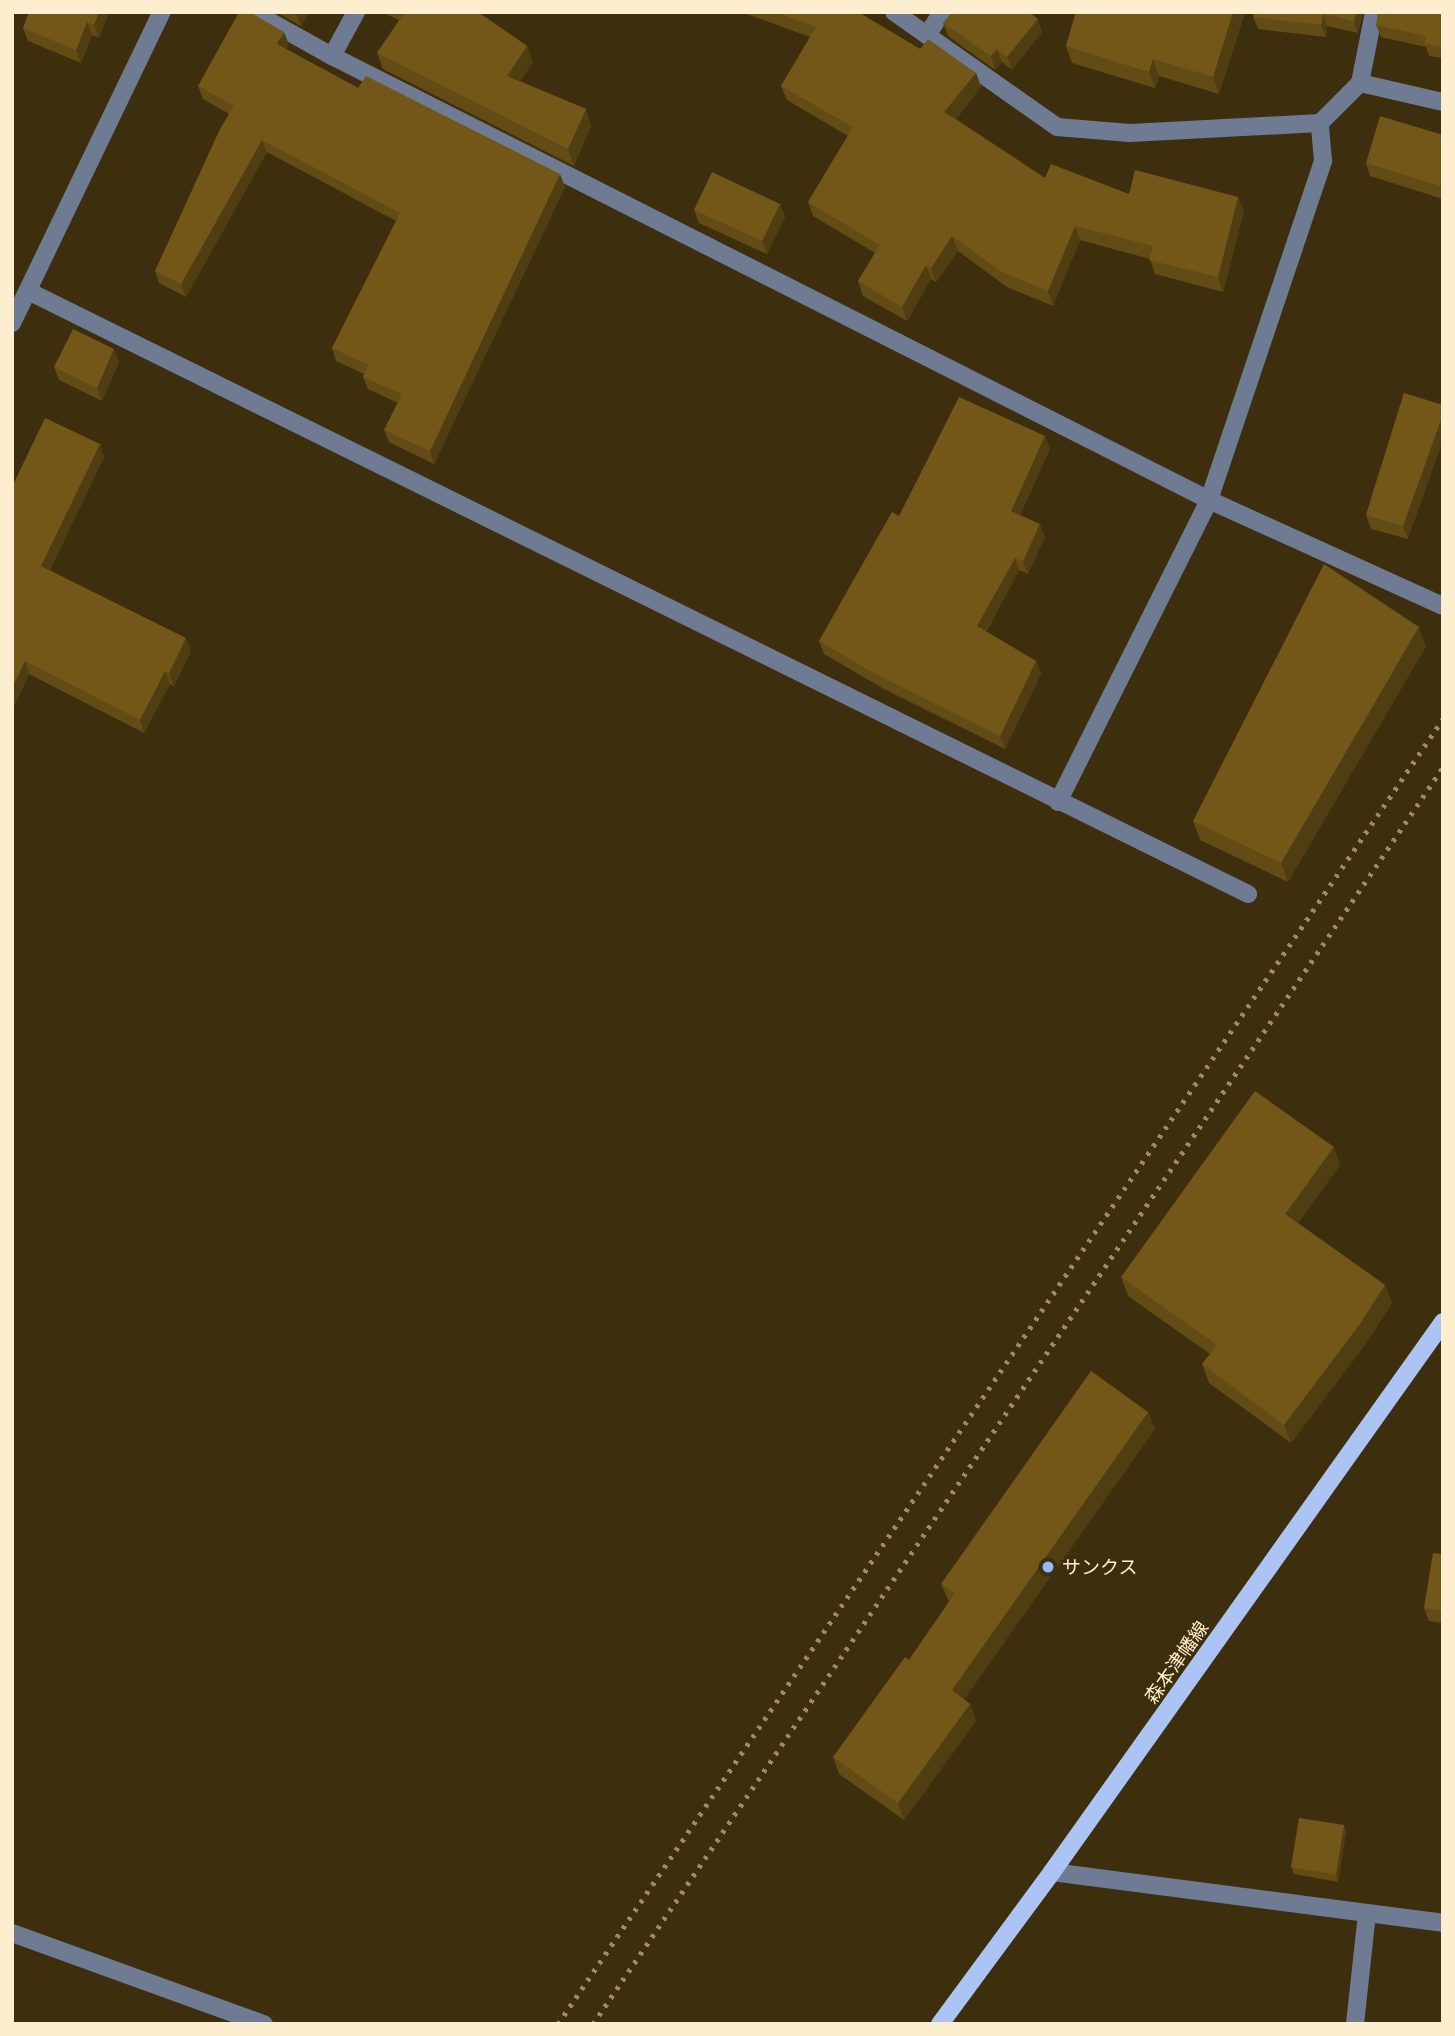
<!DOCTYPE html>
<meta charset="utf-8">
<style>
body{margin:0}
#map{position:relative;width:1455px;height:2036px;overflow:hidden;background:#3d2e0e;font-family:Lato,"Noto Sans JP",sans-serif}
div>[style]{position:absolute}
.minor>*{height:18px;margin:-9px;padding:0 9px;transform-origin:9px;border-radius:9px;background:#6f7b92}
.major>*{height:18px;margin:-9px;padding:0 9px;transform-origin:9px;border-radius:9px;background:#acc4f4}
.rail>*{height:5px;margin-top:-2.5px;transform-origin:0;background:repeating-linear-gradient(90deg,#9b8b6c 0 3.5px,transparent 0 10.5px)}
.wall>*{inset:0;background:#624b15}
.shaded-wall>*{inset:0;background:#503d11}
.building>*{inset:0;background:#725718}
.dots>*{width:19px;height:19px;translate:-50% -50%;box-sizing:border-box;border:4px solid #3d2e0e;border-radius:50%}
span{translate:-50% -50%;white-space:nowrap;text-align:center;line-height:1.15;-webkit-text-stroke:5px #3d2e0e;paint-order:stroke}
.poi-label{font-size:19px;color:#feeed0}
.left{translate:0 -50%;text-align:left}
.street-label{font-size:19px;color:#feeed0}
.frame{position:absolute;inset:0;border:14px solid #feeed0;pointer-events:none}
</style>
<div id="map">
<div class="minor">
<i style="left:253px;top:12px;width:90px;rotate:29.1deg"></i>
<i style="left:332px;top:56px;width:983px;rotate:26.85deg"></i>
<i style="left:1209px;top:500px;width:257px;rotate:24.4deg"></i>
<i style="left:894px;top:12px;width:199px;rotate:35.2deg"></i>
<i style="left:1057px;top:127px;width:73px;rotate:4.7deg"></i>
<i style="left:1130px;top:133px;width:190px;rotate:-3deg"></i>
<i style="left:1320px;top:123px;width:57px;rotate:-45deg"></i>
<i style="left:1360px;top:83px;width:85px;rotate:12.9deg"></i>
<i style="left:928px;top:34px;width:26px;rotate:-58deg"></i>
<i style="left:332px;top:56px;width:50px;rotate:-61.4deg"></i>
<i style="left:1360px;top:83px;width:72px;rotate:-78.8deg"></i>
<i style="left:28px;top:291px;width:1361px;rotate:26.3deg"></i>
<i style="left:12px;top:323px;width:345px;rotate:-64.3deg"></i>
<i style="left:1058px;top:802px;width:338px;rotate:-63.4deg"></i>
<i style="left:1209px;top:500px;width:358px;rotate:-71.4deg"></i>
<i style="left:1323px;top:161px;width:38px;rotate:-95deg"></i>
<i style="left:1052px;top:1872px;width:394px;rotate:7.4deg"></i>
<i style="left:12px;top:1933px;width:268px;rotate:19.9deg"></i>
<i style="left:1355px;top:2024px;width:111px;rotate:-83.8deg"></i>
</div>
<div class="major">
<i style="left:940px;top:2024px;width:189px;rotate:-53.6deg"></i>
<i style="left:1052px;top:1872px;width:675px;rotate:-54.59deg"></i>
</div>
<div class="rail">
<i style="left:558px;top:2024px;width:1577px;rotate:-55.86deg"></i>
<i style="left:593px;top:2024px;width:1517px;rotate:-55.93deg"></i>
</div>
<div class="wall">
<i style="clip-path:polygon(29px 12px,109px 12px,99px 38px,92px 35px,81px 63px,28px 41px,23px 28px)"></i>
<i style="clip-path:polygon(276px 12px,309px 12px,301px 26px)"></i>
<i style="clip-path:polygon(381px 12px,478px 12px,527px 46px,533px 62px,520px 81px,586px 109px,591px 126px,574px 166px,383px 69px,377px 53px,399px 20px)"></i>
<i style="clip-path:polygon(741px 12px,858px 12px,920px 49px,976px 73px,981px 87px,956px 119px,1045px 178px,1129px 194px,1238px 197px,1244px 211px,1223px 292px,1155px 274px,1150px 259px,1080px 240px,1053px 306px,1007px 287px,958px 251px,936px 282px,931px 279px,907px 321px,863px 296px,858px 281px,875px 253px,813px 216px,808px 202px,848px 136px,787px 100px,781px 86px,810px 37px)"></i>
<i style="clip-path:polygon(1076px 12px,1245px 12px,1219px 94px,1159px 76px,1155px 88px,1072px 63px,1066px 46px)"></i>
<i style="clip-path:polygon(1363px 12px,1358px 33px,1327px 26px,1326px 37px,1258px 29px,1253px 17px)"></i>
<i style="clip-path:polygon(1443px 12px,1443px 58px,1429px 56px,1426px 47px,1381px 37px,1376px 25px)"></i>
<i style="clip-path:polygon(943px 23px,1042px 32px,1012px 70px,1002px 62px,995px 70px,948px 36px)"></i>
<i style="clip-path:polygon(289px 45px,286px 49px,358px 88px,565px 187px,434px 464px,389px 442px,384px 430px,398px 403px,368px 389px,363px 377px,364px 374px,336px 361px,332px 348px,396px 221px,267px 152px,186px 297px,159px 283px,155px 271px,229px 114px,203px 99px,198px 86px)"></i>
<i style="clip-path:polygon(1443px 135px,1443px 199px,1370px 176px,1366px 163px)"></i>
<i style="clip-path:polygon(780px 204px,785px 217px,767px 254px,699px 223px,694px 210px)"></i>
<i style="clip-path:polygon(119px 362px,102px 401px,59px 380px,54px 367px)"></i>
<i style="clip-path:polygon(1404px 393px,1408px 539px,1371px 529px,1366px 515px)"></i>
<i style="clip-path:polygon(100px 444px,104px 457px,50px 570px,191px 651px,174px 686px,170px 684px,144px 733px,29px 674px,12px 711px,12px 487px)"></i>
<i style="clip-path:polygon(1050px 449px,1020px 515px,1045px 537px,1028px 574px,1019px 570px,986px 632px,1036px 661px,1041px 674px,1005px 749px,884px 689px,824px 654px,819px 641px,899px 516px)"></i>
<i style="clip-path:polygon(1426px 646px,1288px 882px,1200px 840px,1193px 821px)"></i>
<i style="clip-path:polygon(1340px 1165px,1298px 1223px,1385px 1285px,1392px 1303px,1367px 1342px,1291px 1443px,1209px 1383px,1202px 1364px,1210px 1354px,1128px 1296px,1121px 1277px)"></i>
<i style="clip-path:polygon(1148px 1412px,1155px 1429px,964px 1699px,970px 1704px,976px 1721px,904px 1820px,839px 1774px,833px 1757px,909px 1660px,949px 1602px,941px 1584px)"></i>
<i style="clip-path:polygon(1443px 1554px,1443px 1623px,1429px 1621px,1424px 1608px)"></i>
<i style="clip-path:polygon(1344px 1825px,1346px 1832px,1338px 1882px,1294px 1874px,1291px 1867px)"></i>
</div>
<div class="shaded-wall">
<i style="clip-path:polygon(99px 12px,109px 12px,99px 38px,94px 25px)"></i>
<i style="clip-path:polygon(296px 12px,309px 12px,301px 26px)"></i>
<i style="clip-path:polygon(1233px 12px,1245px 12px,1219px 94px,1213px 77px)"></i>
<i style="clip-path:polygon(1356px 12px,1363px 12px,1358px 33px,1354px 21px)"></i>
<i style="clip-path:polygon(1323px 14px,1327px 26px,1326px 37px,1321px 25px)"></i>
<i style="clip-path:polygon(1038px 19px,1042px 32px,1012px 70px,1007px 57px)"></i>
<i style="clip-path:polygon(87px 22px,92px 35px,81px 63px,76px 50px)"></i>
<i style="clip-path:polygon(284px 32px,289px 45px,281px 57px,277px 44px)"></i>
<i style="clip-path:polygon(527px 46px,533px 62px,513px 92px,507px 76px)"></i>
<i style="clip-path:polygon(997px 49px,1002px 62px,995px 70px,991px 56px)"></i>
<i style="clip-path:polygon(1153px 59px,1159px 76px,1155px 88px,1149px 72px)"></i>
<i style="clip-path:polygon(976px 73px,981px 87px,950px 126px,944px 112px)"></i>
<i style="clip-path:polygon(586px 109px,591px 126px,574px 166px,568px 149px)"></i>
<i style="clip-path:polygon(262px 140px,267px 152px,186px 297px,181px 284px)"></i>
<i style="clip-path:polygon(560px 174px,565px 187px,434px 464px,430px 451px)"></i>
<i style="clip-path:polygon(1238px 197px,1244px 211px,1223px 292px,1218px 277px)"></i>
<i style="clip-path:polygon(780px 204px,785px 217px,767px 254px,762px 241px)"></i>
<i style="clip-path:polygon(1075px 226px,1080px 240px,1053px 306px,1048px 291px)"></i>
<i style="clip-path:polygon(952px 236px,958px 251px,936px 282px,931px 268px)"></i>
<i style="clip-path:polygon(926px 265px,931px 279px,907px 321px,902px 307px)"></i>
<i style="clip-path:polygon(114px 349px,119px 362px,102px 401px,97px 388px)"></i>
<i style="clip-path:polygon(1443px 415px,1443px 441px,1408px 539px,1403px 526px)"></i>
<i style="clip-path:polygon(1045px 436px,1050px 449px,1016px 523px,1011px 511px)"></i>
<i style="clip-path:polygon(100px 444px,104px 457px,46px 579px,41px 566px)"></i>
<i style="clip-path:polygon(1040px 524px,1045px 537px,1028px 574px,1023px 561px)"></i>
<i style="clip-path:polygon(1015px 558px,1019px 570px,981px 639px,977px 626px)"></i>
<i style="clip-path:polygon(1419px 627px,1426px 646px,1288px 882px,1281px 863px)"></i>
<i style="clip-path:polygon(186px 638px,191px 651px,174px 686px,169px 673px)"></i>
<i style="clip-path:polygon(25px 661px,29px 674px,12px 711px,12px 688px)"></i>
<i style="clip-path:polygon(1036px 661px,1041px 674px,1005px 749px,1000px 736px)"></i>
<i style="clip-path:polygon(165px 671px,170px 684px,144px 733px,140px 720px)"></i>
<i style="clip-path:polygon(1334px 1147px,1340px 1165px,1292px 1232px,1285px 1214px)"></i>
<i style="clip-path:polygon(1385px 1285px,1392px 1303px,1367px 1342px,1291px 1443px,1284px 1425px)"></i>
<i style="clip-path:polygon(1148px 1412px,1155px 1429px,958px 1708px,952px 1690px)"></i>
<i style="clip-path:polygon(970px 1704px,976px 1721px,904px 1820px,898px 1803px)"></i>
<i style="clip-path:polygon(1344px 1825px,1346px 1832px,1338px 1882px,1336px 1875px)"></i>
</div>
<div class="building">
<i style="clip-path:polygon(29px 12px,99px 12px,94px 25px,87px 22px,76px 50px,23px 28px)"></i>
<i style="clip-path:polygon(239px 12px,249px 12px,284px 32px,277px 44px,358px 88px,366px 76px,560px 174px,430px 451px,384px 430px,402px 394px,363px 377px,368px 365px,332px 348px,400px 213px,262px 140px,181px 284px,155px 271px,220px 129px,234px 106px,198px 86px)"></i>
<i style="clip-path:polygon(405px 12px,478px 12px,527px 46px,507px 76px,586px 109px,568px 149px,377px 53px)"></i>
<i style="clip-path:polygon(776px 12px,858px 12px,920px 49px,928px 39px,976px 73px,944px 112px,1045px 178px,1051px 164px,1129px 194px,1135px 170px,1238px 197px,1218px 277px,1149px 260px,1153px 246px,1075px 226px,1048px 291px,1002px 272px,952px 236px,931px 268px,926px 265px,902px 307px,858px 281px,880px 245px,808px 202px,853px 127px,781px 86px,816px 27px)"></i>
<i style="clip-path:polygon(952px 12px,1029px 12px,1038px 19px,1007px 57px,997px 49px,991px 56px,943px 23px)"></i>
<i style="clip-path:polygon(1076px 12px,1233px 12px,1213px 77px,1153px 59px,1149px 72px,1066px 46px)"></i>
<i style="clip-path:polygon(1254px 12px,1356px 12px,1354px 21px,1323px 14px,1321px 25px,1253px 17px)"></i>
<i style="clip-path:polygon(1378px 12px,1443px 12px,1443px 47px,1425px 44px,1426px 36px,1376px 25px)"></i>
<i style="clip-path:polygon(1380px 116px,1443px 135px,1443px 179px,1440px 186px,1366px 163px)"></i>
<i style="clip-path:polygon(712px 172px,780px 204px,762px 241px,694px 210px)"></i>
<i style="clip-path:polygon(73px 329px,114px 349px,97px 388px,54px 367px)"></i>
<i style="clip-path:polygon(1404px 393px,1443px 405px,1443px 415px,1403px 526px,1366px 515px)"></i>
<i style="clip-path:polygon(959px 397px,1045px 436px,1011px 511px,1040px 524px,1023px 561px,1015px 558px,977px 626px,1036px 661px,1000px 736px,879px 676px,819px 641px,892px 512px,899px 516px)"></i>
<i style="clip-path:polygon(45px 418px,100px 444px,41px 566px,186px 638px,169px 673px,165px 671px,140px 720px,25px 661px,12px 688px,12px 487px)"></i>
<i style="clip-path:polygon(1324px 564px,1419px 627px,1281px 863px,1193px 821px)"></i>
<i style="clip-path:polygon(1255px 1091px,1334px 1147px,1285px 1214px,1385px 1285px,1360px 1324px,1284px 1425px,1202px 1364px,1217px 1345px,1121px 1277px)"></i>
<i style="clip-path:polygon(1091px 1371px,1148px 1412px,952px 1690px,970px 1704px,898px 1803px,833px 1757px,905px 1657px,909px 1660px,955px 1593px,941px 1584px)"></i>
<i style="clip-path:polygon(1433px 1553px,1443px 1554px,1443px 1611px,1424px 1608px)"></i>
<i style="clip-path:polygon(1299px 1818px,1344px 1825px,1336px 1875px,1291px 1867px)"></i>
</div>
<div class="dots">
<i style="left:1048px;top:1567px;background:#94b7fd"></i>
</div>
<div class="poi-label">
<span class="left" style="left:1062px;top:1567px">サンクス</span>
</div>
<div class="street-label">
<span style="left:1176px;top:1662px;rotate:-55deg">森本津幡線</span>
</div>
<div class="frame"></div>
</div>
